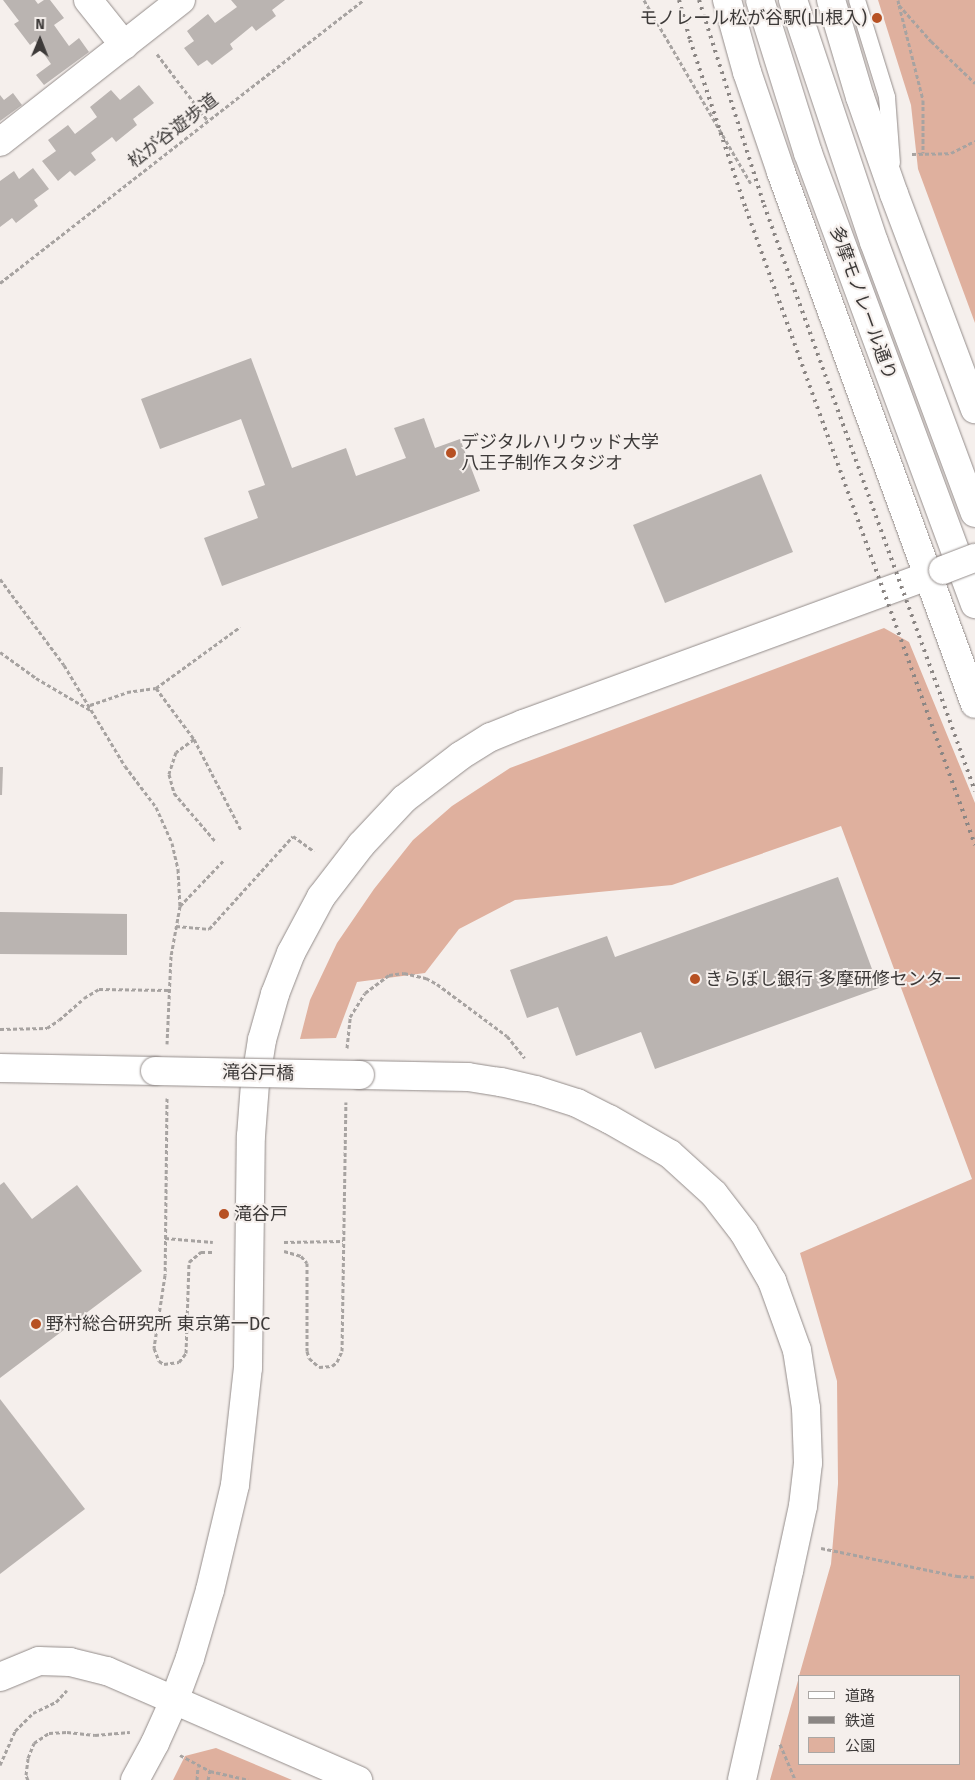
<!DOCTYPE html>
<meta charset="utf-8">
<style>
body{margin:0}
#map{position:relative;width:975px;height:1780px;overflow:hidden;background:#f5efec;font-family:"Fira Sans","Noto Sans JP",sans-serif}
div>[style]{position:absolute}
.green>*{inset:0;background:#dfb09e}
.building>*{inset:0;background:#bab4b1}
.path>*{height:3px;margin-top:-1.5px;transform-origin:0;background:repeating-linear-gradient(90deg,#a7a3a1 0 4px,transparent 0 6.5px)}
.roads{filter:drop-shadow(0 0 1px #938c8a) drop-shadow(0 0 1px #938c8a)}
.lane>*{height:16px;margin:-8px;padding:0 8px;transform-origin:8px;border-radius:8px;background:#fff}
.street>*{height:28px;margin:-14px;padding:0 14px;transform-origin:14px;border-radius:14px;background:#fff}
.secondary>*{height:28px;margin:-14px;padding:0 14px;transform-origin:14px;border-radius:14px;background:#fff}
.rail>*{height:4px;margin-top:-2px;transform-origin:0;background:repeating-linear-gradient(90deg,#8b8684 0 2.5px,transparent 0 7.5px)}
.bridges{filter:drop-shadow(0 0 1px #938c8a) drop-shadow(0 0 1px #938c8a)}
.secondary-bridge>*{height:28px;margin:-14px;padding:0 14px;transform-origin:14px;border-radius:14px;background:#fff}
.dots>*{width:14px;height:14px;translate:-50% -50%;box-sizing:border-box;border:2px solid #f5efec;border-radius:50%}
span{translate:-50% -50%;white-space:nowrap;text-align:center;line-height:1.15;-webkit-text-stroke:4px #f5efec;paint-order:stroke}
.poi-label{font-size:18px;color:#3d3a39}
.right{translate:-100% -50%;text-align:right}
.left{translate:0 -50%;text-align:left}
.street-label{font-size:18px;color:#3d3a39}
.legend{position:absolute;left:798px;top:1675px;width:162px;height:90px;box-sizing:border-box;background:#f5efec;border:1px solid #aba7a4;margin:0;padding:6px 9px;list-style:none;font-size:15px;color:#3d3a39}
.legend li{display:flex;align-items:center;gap:10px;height:25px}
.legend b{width:25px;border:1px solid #aba7a4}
.north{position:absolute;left:15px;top:15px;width:50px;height:50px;-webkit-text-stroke:4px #f5efec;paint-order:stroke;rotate:1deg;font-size:14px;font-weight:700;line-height:20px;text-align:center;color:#3d3a39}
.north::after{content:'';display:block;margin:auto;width:18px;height:22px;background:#3d3a39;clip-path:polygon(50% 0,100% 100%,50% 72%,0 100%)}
</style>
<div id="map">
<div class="green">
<i style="clip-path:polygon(878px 0,975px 0,975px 323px,918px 169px,911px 105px)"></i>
<i style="clip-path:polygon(884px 628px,909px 642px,975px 803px,975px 1780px,770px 1780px,799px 1677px,799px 1764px,959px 1764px,959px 1676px,799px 1676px,831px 1564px,838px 1484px,837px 1381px,800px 1253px,972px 1179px,841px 826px,672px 885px,515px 900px,459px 929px,425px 973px,357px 982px,336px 1038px,300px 1039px,310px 1000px,337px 943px,374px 889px,413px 840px,452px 806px,510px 768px)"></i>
<i style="clip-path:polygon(216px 1748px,292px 1780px,173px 1780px,185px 1756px)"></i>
</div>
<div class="building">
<i style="clip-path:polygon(3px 0,35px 0,38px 4px,44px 0,50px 0,64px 18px,54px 25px,69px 46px,79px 38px,89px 52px,44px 85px,36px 75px,51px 64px,35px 41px,30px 45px,14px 24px,19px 21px)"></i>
<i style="clip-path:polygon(231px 0,285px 0,272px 10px,276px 16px,256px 31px,252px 26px,230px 44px,233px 49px,212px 65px,207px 60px,198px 66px,184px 48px,194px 41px,187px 31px,208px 14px,215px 23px,237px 7px)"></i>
<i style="clip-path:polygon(139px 85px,154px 103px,133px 119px,137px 125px,116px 142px,112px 137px,91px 153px,96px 160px,75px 176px,70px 171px,58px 181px,42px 161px,56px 151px,48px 140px,68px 125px,75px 134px,97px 117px,90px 107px,111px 90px,120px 100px)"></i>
<i style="clip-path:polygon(13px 93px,22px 105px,0 121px,0 95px,4px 100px)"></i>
<i style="clip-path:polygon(33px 168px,49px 189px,34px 200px,38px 206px,16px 223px,12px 218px,0 227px,0 181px,14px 171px,19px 179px)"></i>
<i style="clip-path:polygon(251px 358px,292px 468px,346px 448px,356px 476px,406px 458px,394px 428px,424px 418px,435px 448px,460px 439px,480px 491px,222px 586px,204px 538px,258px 518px,248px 491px,265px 485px,241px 419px,160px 449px,141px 399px)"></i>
<i style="clip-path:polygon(761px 474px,793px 552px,665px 603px,633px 525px)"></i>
<i style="clip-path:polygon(0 767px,3px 767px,2px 795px,0 795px)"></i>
<i style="clip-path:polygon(838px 877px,879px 988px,655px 1069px,641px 1032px,576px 1056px,558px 1007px,527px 1018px,510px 970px,607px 936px,615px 957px)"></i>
<i style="clip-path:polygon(0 912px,127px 914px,127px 955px,0 954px)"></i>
<i style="clip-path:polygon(4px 1182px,32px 1219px,77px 1185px,142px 1271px,0 1378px,0 1185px)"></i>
<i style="clip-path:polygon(0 1399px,85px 1509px,0 1574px)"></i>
</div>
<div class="path">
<i style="left:644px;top:0;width:213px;rotate:59.8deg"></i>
<i style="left:898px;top:0;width:5px;rotate:79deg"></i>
<i style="left:899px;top:5px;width:48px;rotate:48.4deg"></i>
<i style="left:931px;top:41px;width:61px;rotate:43.7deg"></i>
<i style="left:899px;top:5px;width:98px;rotate:75.8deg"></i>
<i style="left:923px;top:100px;width:53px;rotate:90deg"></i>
<i style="left:157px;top:54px;width:84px;rotate:52.7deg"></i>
<i style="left:912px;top:154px;width:39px;rotate:-1deg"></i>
<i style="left:951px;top:153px;width:27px;rotate:-27deg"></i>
<i style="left:0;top:283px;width:460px;rotate:-37.9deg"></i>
<i style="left:0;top:579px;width:107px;rotate:53.3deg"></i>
<i style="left:64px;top:665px;width:118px;rotate:58.9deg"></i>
<i style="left:125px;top:766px;width:51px;rotate:52.9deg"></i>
<i style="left:156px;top:807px;width:39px;rotate:66deg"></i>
<i style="left:172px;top:843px;width:27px;rotate:77deg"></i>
<i style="left:178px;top:869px;width:37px;rotate:87deg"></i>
<i style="left:180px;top:906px;width:51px;rotate:100.2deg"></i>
<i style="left:171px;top:956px;width:88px;rotate:92.6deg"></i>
<i style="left:0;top:652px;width:44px;rotate:35.8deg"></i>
<i style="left:36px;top:678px;width:65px;rotate:30.5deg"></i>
<i style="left:156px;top:688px;width:104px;rotate:-36deg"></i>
<i style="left:90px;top:705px;width:39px;rotate:-19deg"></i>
<i style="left:127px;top:692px;width:29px;rotate:-8deg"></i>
<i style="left:156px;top:688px;width:64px;rotate:53.3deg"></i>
<i style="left:194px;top:739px;width:102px;rotate:62.7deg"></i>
<i style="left:194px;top:739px;width:22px;rotate:144deg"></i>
<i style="left:176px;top:752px;width:23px;rotate:108deg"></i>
<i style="left:169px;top:774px;width:20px;rotate:75deg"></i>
<i style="left:174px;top:793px;width:65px;rotate:49.4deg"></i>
<i style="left:180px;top:906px;width:64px;rotate:-46.3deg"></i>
<i style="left:176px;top:926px;width:33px;rotate:5deg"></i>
<i style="left:209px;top:929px;width:125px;rotate:-47.9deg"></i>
<i style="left:293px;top:836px;width:26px;rotate:36deg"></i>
<i style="left:0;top:1029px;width:47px;rotate:-1.2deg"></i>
<i style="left:47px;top:1028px;width:14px;rotate:-34deg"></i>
<i style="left:59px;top:1020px;width:33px;rotate:-41deg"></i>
<i style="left:84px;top:998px;width:17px;rotate:-31deg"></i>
<i style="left:99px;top:989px;width:69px;rotate:0.8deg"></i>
<i style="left:347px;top:1048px;width:31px;rotate:-84deg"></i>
<i style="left:350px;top:1017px;width:28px;rotate:-58deg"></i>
<i style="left:365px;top:993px;width:30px;rotate:-37deg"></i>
<i style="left:389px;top:975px;width:15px;rotate:-8deg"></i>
<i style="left:404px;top:973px;width:23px;rotate:13deg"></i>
<i style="left:426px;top:978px;width:13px;rotate:29deg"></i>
<i style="left:437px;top:984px;width:87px;rotate:36.6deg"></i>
<i style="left:507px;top:1036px;width:28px;rotate:51deg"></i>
<i style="left:167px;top:1098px;width:177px;rotate:90.6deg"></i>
<i style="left:165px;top:1275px;width:74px;rotate:98.6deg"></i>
<i style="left:154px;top:1348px;width:14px;rotate:69deg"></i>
<i style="left:159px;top:1361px;width:6px;rotate:31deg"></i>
<i style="left:164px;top:1364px;width:15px;rotate:-8deg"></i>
<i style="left:179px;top:1362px;width:11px;rotate:-52deg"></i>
<i style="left:186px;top:1353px;width:91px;rotate:-88.1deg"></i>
<i style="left:189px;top:1262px;width:16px;rotate:-40deg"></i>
<i style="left:201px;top:1252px;width:12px"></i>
<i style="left:165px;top:1238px;width:48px;rotate:4.8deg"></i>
<i style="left:284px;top:1242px;width:59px;rotate:-1deg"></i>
<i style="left:284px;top:1251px;width:18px;rotate:16deg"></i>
<i style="left:301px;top:1256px;width:9px;rotate:49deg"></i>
<i style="left:307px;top:1263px;width:88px;rotate:90deg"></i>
<i style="left:307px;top:1351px;width:7px;rotate:74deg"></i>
<i style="left:309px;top:1358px;width:13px;rotate:42deg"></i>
<i style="left:319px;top:1367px;width:13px;rotate:-4deg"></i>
<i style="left:332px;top:1366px;width:6px;rotate:-39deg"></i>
<i style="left:337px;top:1362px;width:12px;rotate:-66deg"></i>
<i style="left:342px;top:1351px;width:249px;rotate:-89.1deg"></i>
<i style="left:821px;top:1548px;width:139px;rotate:11.6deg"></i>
<i style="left:957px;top:1576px;width:18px;rotate:3deg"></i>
<i style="left:780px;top:1744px;width:39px;rotate:67deg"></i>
<i style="left:180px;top:1755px;width:34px;rotate:28deg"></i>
<i style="left:210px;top:1771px;width:39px;rotate:13deg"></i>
<i style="left:0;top:1765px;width:37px;rotate:-66deg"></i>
<i style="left:15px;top:1731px;width:25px;rotate:-45deg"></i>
<i style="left:33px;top:1713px;width:25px;rotate:-26deg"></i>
<i style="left:56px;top:1702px;width:16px;rotate:-47deg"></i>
<i style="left:28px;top:1780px;width:5px;rotate:-112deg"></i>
<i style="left:26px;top:1775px;width:17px;rotate:-83deg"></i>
<i style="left:28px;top:1758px;width:16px;rotate:-68deg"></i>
<i style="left:34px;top:1743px;width:18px;rotate:-34deg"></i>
<i style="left:49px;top:1733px;width:18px;rotate:-3deg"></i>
<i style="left:67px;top:1732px;width:28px;rotate:6deg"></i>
<i style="left:95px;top:1735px;width:35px;rotate:-5deg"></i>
<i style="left:197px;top:1780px;width:13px;rotate:-86deg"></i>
<i style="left:208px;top:1780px;width:9px;rotate:-77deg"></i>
</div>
<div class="roads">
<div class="lane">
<i style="left:857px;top:0;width:102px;rotate:72.8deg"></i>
<i style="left:887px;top:97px;width:66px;rotate:85.7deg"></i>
</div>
<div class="street">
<i style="left:88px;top:0;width:58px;rotate:51.3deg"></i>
<i style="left:0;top:142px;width:230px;rotate:-38.1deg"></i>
</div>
<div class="secondary">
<i style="left:727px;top:0;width:75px;rotate:74.5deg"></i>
<i style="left:747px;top:72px;width:106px;rotate:71.2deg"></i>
<i style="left:781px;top:172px;width:566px;rotate:69.97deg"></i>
<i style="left:760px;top:0;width:160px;rotate:72.6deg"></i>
<i style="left:808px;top:153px;width:481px;rotate:69.7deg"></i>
<i style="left:793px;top:0;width:255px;rotate:71.5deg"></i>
<i style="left:874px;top:242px;width:289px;rotate:69.6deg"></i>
<i style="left:831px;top:0;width:101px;rotate:73.4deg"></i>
<i style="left:860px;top:97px;width:103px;rotate:70.7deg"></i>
<i style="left:894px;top:194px;width:230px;rotate:69.4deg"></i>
<i style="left:0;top:1068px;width:155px;rotate:1.1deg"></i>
<i style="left:360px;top:1075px;width:108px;rotate:1.1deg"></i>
<i style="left:468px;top:1077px;width:33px;rotate:9deg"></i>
<i style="left:501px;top:1082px;width:36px;rotate:13deg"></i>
<i style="left:536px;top:1090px;width:43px;rotate:17.6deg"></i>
<i style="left:577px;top:1103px;width:36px;rotate:27deg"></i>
<i style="left:609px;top:1119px;width:70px;rotate:29.8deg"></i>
<i style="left:670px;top:1154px;width:59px;rotate:42.3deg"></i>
<i style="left:714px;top:1194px;width:49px;rotate:52.4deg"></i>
<i style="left:744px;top:1233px;width:56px;rotate:59.7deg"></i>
<i style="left:772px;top:1281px;width:73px;rotate:70.1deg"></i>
<i style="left:797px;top:1350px;width:59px;rotate:81.2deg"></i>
<i style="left:806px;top:1408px;width:55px;rotate:87.9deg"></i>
<i style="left:808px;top:1463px;width:43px;rotate:96.6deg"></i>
<i style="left:803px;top:1506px;width:66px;rotate:102.2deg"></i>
<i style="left:789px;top:1571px;width:214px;rotate:102.7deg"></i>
<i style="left:0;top:1677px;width:42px;rotate:-22.3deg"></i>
<i style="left:39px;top:1661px;width:31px;rotate:2deg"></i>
<i style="left:70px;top:1662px;width:38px;rotate:14deg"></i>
<i style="left:107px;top:1671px;width:274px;rotate:23.5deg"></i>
<i style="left:135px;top:1780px;width:42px;rotate:-61.6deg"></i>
<i style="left:155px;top:1743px;width:46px;rotate:-65.7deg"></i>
<i style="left:174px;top:1701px;width:46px;rotate:-69.6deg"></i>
<i style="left:190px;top:1658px;width:71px;rotate:-73.6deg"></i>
<i style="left:210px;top:1590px;width:108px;rotate:-76.6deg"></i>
<i style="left:235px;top:1485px;width:118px;rotate:-83.7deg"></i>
<i style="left:248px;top:1368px;width:232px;rotate:-89.3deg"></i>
<i style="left:251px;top:1136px;width:52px;rotate:-85.6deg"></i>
<i style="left:255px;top:1084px;width:45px;rotate:-81deg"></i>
<i style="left:262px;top:1040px;width:48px;rotate:-74.2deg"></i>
<i style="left:275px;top:994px;width:44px;rotate:-68.7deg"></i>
<i style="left:291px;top:953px;width:64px;rotate:-61.8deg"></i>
<i style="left:321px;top:897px;width:66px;rotate:-52.4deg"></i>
<i style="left:361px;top:845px;width:63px;rotate:-46.9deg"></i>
<i style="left:404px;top:799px;width:71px;rotate:-37.5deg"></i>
<i style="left:460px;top:756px;width:36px;rotate:-32deg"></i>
<i style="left:491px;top:737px;width:35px;rotate:-22deg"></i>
<i style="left:523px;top:724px;width:447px;rotate:-20.1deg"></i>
</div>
</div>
<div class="rail">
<i style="left:679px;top:0;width:41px;rotate:74.6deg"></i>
<i style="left:690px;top:40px;width:178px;rotate:71.7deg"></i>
<i style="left:746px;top:209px;width:676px;rotate:70.2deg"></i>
<i style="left:699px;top:0;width:215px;rotate:72.4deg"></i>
<i style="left:764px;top:205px;width:623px;rotate:70.2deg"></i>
</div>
<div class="bridges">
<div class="secondary-bridge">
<i style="left:943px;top:570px;width:34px;rotate:-21deg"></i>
<i style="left:155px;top:1071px;width:205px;rotate:1.1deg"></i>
</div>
</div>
<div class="dots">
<i style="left:877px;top:18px;background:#b75123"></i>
<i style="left:451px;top:453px;background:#b75123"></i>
<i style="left:695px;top:979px;background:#b75123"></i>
<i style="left:224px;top:1214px;background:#b75123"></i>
<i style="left:36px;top:1324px;background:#b75123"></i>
</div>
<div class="poi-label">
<span class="right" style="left:867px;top:18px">モノレール松が谷駅(山根入)</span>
<span class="left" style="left:461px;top:453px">デジタルハリウッド大学<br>八王子制作スタジオ</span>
<span class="left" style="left:705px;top:979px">きらぼし銀行 多摩研修センター</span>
<span class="left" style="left:234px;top:1214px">滝谷戸</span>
<span class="left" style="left:46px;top:1324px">野村総合研究所 東京第一DC</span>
</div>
<div class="street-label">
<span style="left:173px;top:131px;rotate:-38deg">松が谷遊歩道</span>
<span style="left:863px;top:303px;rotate:70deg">多摩モノレール通り</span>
<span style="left:258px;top:1073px;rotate:1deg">滝谷戸橋</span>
</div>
<ul class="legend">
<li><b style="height:6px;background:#fff"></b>道路</li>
<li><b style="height:6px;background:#8b8684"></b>鉄道</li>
<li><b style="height:14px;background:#dfb09e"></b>公園</li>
</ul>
<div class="north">N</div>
</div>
